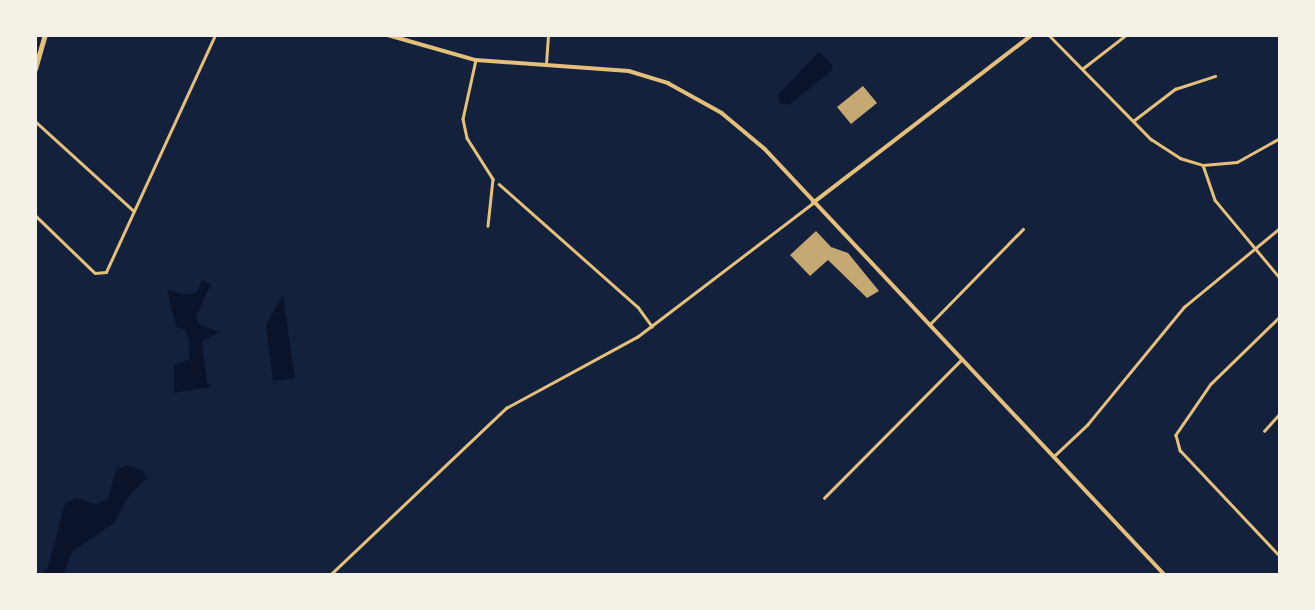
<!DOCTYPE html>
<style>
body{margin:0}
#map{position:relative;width:1315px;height:610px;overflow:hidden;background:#14213d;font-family:"Asap Condensed",sans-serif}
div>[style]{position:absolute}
.water>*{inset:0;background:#0b132b}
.building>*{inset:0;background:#c6a872}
.minor>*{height:2.5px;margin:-1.25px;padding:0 1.25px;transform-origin:1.25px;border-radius:1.25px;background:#e5c07b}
.tertiary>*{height:3.5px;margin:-1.75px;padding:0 1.75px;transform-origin:1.75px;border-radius:1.75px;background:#e5c07b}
.secondary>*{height:3.5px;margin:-1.75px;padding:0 1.75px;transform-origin:1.75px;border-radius:1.75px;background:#e5c07b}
.primary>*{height:4.5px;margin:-2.25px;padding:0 2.25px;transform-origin:2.25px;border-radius:2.25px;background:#e5c07b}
span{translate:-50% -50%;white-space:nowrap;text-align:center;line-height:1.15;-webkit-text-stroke:7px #f6f1e7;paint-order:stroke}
.frame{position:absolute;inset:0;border:37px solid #f6f1e7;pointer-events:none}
</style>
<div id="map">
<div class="water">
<i style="clip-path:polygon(819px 52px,833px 65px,832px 70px,789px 105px,779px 103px,778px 95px)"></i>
<i style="clip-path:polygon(202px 280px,211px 284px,196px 317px,200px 325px,220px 332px,202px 341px,207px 382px,212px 387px,174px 393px,174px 366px,189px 359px,189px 340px,185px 330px,176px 327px,167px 290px,186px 295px,197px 292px)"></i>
<i style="clip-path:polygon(283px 295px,295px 378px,273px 381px,266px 325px)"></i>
<i style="clip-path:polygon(127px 465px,143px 470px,147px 478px,129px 496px,114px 523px,72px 552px,63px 575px,41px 575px,48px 567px,65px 503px,75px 498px,96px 504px,108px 498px,116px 470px)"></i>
</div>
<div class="building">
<i style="clip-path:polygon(863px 86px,877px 103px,851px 124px,837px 107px)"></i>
<i style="clip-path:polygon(816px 231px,831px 247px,848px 253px,879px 291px,867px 298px,828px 260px,810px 276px,790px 255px)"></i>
</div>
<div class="minor">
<i style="left:1049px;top:35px;width:146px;rotate:45.6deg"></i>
<i style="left:1151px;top:139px;width:35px;rotate:33deg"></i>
<i style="left:1180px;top:158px;width:24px;rotate:17deg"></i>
<i style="left:1203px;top:165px;width:34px;rotate:-5deg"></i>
<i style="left:1237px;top:162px;width:49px;rotate:-29.2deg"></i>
<i style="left:476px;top:60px;width:60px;rotate:102.4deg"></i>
<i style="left:463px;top:119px;width:19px;rotate:78deg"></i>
<i style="left:467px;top:138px;width:49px;rotate:57.6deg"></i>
<i style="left:493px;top:179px;width:47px;rotate:96.1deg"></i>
<i style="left:546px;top:64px;width:29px;rotate:-86deg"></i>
<i style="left:1082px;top:69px;width:56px;rotate:-37.7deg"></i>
<i style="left:35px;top:121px;width:134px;rotate:42.3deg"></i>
<i style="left:1133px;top:121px;width:53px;rotate:-37.3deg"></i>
<i style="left:1175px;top:89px;width:42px;rotate:-18deg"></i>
<i style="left:1203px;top:165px;width:37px;rotate:71deg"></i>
<i style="left:1215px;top:200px;width:102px;rotate:50.2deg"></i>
<i style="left:499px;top:184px;width:186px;rotate:41.5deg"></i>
<i style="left:638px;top:307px;width:24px;rotate:54deg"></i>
<i style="left:35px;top:215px;width:83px;rotate:44deg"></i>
<i style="left:95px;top:273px;width:11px;rotate:-5deg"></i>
<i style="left:106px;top:272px;width:261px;rotate:-65.3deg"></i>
<i style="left:1280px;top:317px;width:96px;rotate:135.8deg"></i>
<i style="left:1211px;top:384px;width:62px;rotate:124.5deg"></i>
<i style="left:1176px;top:435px;width:16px;rotate:75deg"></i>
<i style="left:1180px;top:450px;width:146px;rotate:46.7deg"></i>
<i style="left:929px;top:325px;width:134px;rotate:-45.6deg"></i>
<i style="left:1264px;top:431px;width:24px;rotate:-48deg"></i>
<i style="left:1053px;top:457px;width:47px;rotate:-43.3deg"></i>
<i style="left:1087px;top:425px;width:153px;rotate:-50.6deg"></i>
<i style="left:1184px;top:307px;width:124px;rotate:-39.5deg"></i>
<i style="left:824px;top:498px;width:194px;rotate:-45.2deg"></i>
<i style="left:330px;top:575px;width:243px;rotate:-43.5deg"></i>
<i style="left:506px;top:408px;width:149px;rotate:-28.5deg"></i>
<i style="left:637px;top:337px;width:221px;rotate:-37.3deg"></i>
<i style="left:570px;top:575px;width:10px"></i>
</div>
<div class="tertiary">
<i style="left:813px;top:203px;width:276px;rotate:-37.5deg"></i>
</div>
<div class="secondary">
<i style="left:388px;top:35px;width:91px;rotate:15.9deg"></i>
<i style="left:476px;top:60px;width:153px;rotate:4.1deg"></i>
<i style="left:629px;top:71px;width:41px;rotate:17.1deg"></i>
<i style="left:668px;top:83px;width:62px;rotate:29.1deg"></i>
<i style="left:722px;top:113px;width:56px;rotate:39.9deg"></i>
<i style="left:765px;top:149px;width:584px;rotate:46.8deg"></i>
</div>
<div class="primary">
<i style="left:35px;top:69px;width:35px;rotate:-74deg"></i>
</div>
<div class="frame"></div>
</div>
